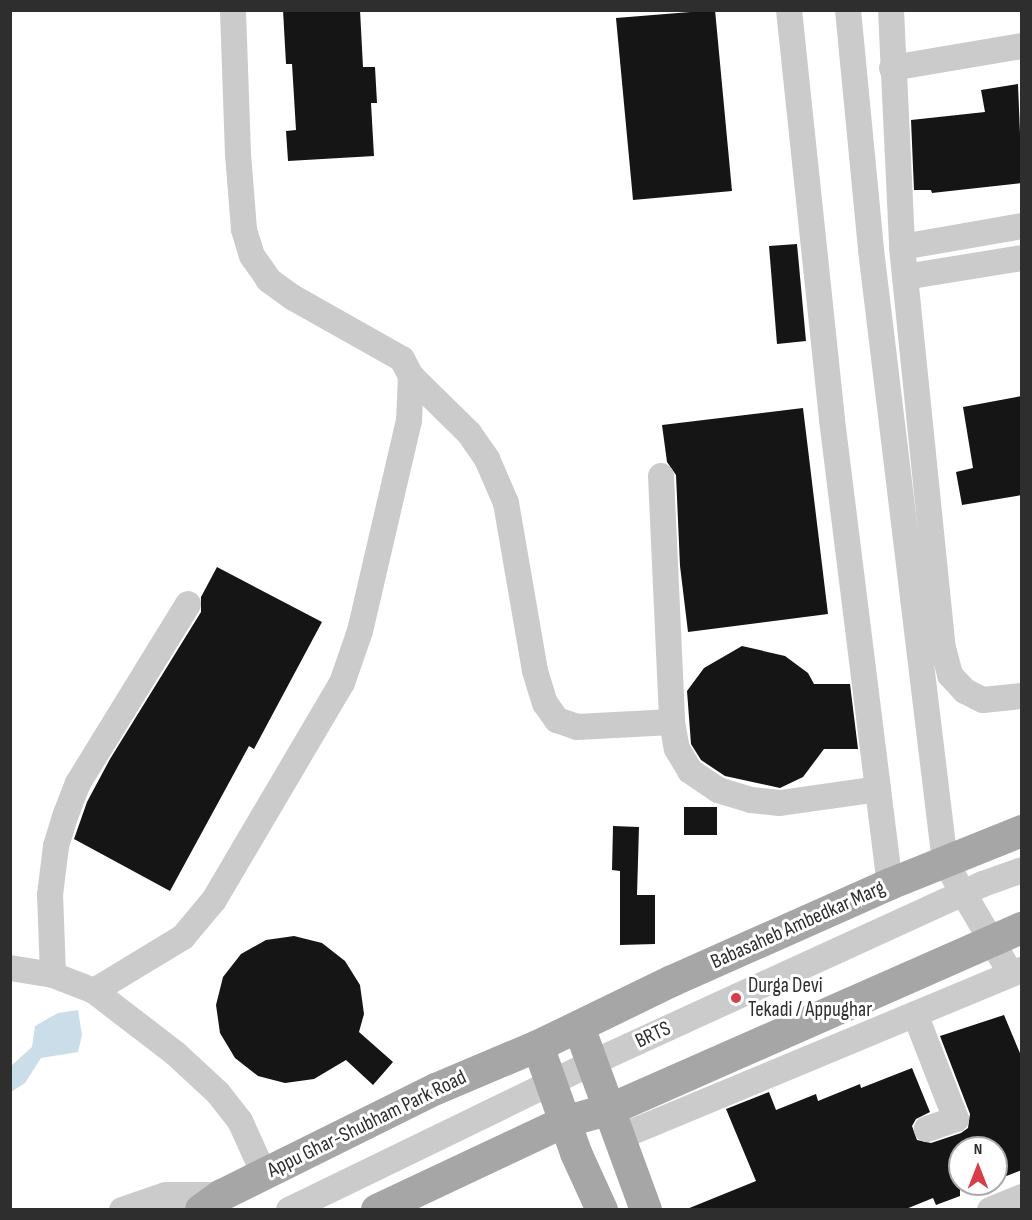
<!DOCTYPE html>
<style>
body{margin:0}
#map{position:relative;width:1032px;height:1220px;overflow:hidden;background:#fff;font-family:"Sofia Sans Condensed",sans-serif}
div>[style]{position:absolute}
.water>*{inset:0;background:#cadde9}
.building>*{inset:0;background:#151515}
.minor>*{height:26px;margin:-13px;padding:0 13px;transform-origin:13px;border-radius:13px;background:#cbcbcb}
.major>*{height:32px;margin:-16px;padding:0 16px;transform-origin:16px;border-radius:16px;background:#a6a6a6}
.dots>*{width:16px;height:16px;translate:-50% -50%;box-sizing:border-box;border:3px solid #fff;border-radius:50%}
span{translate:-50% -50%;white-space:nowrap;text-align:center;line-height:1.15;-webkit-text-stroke:6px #fff;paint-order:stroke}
.street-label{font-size:21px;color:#2e2e2e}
.poi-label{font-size:21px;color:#2e2e2e}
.left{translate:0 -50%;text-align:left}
.frame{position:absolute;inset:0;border:12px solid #2e2e2e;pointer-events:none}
.north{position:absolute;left:948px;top:1136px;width:60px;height:60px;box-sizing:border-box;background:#fff;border:2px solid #ababab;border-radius:50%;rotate:0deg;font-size:16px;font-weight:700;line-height:24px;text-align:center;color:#2e2e2e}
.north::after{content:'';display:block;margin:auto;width:21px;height:27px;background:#d73e48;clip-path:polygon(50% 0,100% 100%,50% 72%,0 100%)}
</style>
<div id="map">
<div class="water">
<i style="clip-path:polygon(78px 1010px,82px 1035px,78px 1052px,41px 1058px,25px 1083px,11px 1092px,11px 1066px,32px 1047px,35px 1026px,58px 1013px)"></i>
</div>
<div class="building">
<i style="clip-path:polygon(283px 10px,360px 10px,363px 67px,375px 67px,377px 103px,371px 103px,374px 156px,288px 161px,286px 131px,296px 130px,292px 64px,286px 64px)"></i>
<i style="clip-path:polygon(715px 10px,732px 191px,633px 200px,616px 18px)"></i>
<i style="clip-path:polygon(1018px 84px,1022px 183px,932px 193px,931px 190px,914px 190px,911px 120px,985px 112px,981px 90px)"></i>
<i style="clip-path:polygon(797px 244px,806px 341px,777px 344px,769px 246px)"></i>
<i style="clip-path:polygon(1022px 396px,1022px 495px,962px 505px,956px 472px,973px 468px,963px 407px)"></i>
<i style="clip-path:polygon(803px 408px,828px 614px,688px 632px,680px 566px,676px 475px,667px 462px,662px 425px)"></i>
<i style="clip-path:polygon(217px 567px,322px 622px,254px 749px,249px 746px,170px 891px,74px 839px,87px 802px,110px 759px,201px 612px,201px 597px)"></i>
<i style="clip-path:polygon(742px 646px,785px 656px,808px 673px,814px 684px,850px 684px,858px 749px,824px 749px,803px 777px,780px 788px,725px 776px,701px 760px,691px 744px,687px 691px,704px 668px)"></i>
<i style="clip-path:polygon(684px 807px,717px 807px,717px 835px,684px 835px)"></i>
<i style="clip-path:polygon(613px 826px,639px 827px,637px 895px,655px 895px,655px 944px,620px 945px,620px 871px,612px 870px)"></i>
<i style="clip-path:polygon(294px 936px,322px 943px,345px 961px,360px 985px,364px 1014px,359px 1032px,393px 1062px,373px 1085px,346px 1060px,314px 1079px,285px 1083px,258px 1076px,235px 1058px,220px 1033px,216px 1005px,223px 977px,241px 954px,266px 940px)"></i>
<i style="clip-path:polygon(1004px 1015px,1022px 1058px,1022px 1170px,996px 1180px,996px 1148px,960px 1148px,960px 1196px,936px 1205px,933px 1198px,906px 1209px,687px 1209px,756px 1181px,726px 1109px,769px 1092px,776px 1110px,816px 1094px,818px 1101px,860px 1084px,861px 1088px,912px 1068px,930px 1112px,916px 1119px,912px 1126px,917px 1140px,931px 1143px,961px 1133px,968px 1128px,970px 1114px,940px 1036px)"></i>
</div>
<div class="minor">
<i style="left:789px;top:10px;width:412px;rotate:84deg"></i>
<i style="left:832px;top:420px;width:468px;rotate:82.9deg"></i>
<i style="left:848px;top:10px;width:241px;rotate:84.5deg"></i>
<i style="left:871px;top:250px;width:616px;rotate:83.11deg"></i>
<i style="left:945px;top:862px;width:130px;rotate:59.5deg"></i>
<i style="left:891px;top:10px;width:237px;rotate:87.3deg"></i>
<i style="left:902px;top:247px;width:403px;rotate:84.2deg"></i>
<i style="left:943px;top:648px;width:28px;rotate:75deg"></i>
<i style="left:950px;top:675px;width:22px;rotate:47deg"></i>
<i style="left:965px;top:691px;width:20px;rotate:27deg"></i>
<i style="left:983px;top:700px;width:39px;rotate:-6deg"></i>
<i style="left:892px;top:68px;width:132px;rotate:-9.6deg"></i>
<i style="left:902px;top:247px;width:122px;rotate:-9.9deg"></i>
<i style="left:905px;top:277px;width:119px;rotate:-9.2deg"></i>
<i style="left:411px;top:376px;width:81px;rotate:44.5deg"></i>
<i style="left:469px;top:433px;width:32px;rotate:55deg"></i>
<i style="left:487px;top:459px;width:48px;rotate:66.6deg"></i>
<i style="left:506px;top:503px;width:170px;rotate:80.2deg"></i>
<i style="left:535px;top:671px;width:34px;rotate:73deg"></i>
<i style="left:545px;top:703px;width:21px;rotate:55deg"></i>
<i style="left:557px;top:720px;width:21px;rotate:19deg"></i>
<i style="left:577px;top:727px;width:95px;rotate:-3deg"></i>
<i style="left:661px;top:476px;width:246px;rotate:87.4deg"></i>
<i style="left:672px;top:722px;width:27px;rotate:80deg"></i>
<i style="left:677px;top:749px;width:26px;rotate:59deg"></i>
<i style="left:690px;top:771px;width:34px;rotate:34deg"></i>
<i style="left:718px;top:790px;width:34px;rotate:17deg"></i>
<i style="left:751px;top:800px;width:29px;rotate:6deg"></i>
<i style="left:780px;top:803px;width:99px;rotate:-8.1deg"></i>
<i style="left:10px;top:968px;width:44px;rotate:9.2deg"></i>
<i style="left:53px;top:975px;width:44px;rotate:21.3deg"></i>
<i style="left:94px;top:991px;width:103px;rotate:37.5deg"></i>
<i style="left:176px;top:1054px;width:57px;rotate:42.9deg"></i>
<i style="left:218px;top:1093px;width:36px;rotate:52deg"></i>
<i style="left:240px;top:1121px;width:58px;rotate:65.6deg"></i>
<i style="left:53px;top:975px;width:80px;rotate:-92.1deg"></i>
<i style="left:50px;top:895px;width:49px;rotate:-83deg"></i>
<i style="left:56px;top:846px;width:34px;rotate:-73deg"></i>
<i style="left:66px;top:814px;width:33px;rotate:-69deg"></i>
<i style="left:78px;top:783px;width:210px;rotate:-58.4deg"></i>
<i style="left:94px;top:991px;width:104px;rotate:-31.2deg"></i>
<i style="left:183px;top:937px;width:48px;rotate:-50deg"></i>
<i style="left:214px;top:900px;width:252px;rotate:-59.5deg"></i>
<i style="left:342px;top:683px;width:55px;rotate:-70.9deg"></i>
<i style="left:360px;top:631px;width:216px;rotate:-76.9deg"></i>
<i style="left:409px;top:421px;width:45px;rotate:-87.5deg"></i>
<i style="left:411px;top:376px;width:19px;rotate:-118deg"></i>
<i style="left:402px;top:359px;width:126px;rotate:-150.6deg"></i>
<i style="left:292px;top:297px;width:29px;rotate:-144deg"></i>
<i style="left:269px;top:280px;width:29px;rotate:-125deg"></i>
<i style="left:252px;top:256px;width:28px;rotate:-107deg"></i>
<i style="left:244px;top:229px;width:75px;rotate:-94.6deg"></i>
<i style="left:238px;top:154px;width:144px;rotate:-92deg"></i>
<i style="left:915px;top:1014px;width:113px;rotate:68.7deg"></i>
<i style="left:956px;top:1119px;width:31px;rotate:161deg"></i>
<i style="left:620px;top:1137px;width:435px;rotate:-22.6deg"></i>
<i style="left:122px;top:1210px;width:46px;rotate:-18.8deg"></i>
<i style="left:166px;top:1195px;width:56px"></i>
<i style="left:289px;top:1210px;width:339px;rotate:-25.9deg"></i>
<i style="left:594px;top:1062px;width:428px;rotate:-24.6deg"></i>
<i style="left:983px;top:884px;width:41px;rotate:-19.7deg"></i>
<i style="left:990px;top:1210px;width:35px;rotate:-22deg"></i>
</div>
<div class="major">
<i style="left:579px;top:1027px;width:195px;rotate:69.9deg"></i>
<i style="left:538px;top:1046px;width:114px;rotate:70.4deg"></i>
<i style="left:576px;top:1153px;width:63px;rotate:65.5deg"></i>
<i style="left:201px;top:1210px;width:26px;rotate:-36deg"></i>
<i style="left:222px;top:1195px;width:239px;rotate:-26.4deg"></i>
<i style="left:436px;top:1089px;width:111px;rotate:-22.9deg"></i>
<i style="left:538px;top:1046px;width:149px;rotate:-25.9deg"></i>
<i style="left:672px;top:981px;width:239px;rotate:-24deg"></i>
<i style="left:890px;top:884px;width:142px;rotate:-21.9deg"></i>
<i style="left:377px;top:1210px;width:207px;rotate:-25.2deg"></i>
<i style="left:564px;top:1122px;width:49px;rotate:-15.5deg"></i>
<i style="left:611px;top:1109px;width:449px;rotate:-23.8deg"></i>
</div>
<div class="dots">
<i style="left:736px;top:998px;background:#d73e48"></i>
</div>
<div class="street-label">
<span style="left:798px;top:925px;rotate:-24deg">Babasaheb Ambedkar Marg</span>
<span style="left:653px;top:1035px;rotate:-25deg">BRTS</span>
<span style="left:367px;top:1124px;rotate:-26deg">Appu Ghar-Shubham Park Road</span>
</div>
<div class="poi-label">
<span class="left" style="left:748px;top:998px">Durga Devi<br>Tekadi / Appughar</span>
</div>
<div class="frame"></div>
<div class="north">N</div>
</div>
